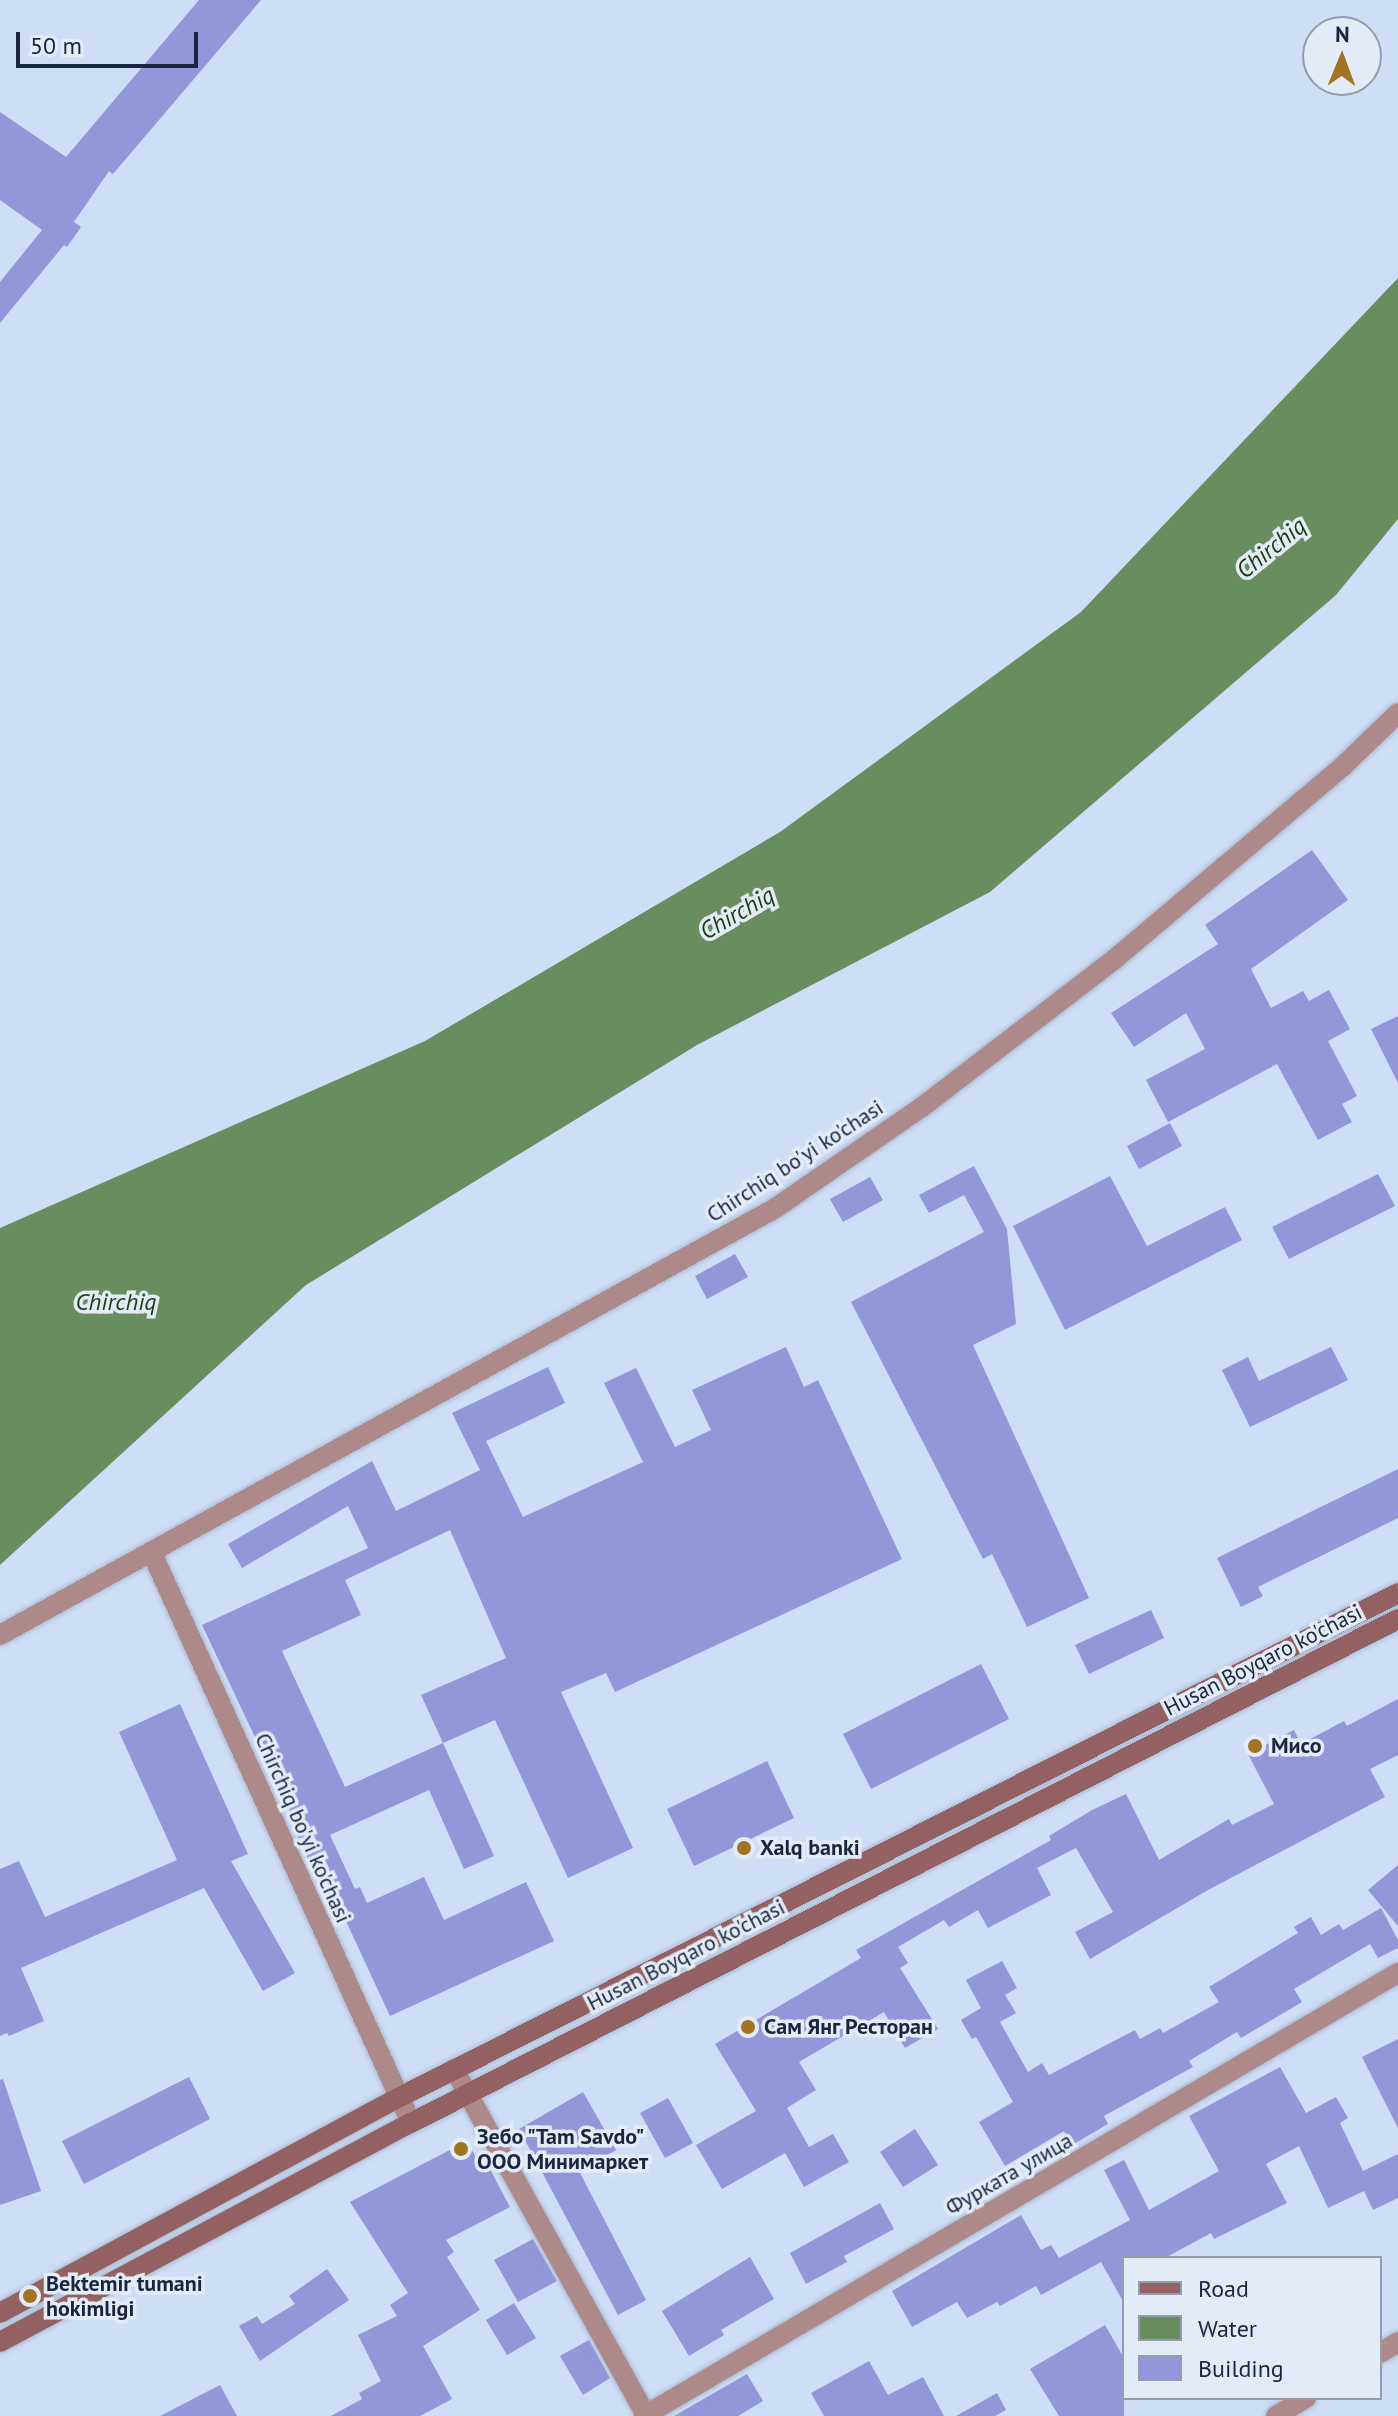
<!DOCTYPE html>
<meta charset="utf-8">
<style>
body{margin:0}
#map{position:relative;width:1398px;height:2416px;overflow:hidden;background:#cedef7;font-family:"PT Sans",sans-serif}
div>[style]{position:absolute}
.water>*{inset:0;background:#688e5f}
.building>*{inset:0;background:#9197d9}
.roads{filter:drop-shadow(0 0 2px #aab9d2) drop-shadow(0 0 2px #aab9d2)}
.street>*{height:20px;margin:-10px;padding:0 10px;transform-origin:10px;border-radius:10px;background:#ad8a89}
.secondary>*{height:20px;margin:-10px;padding:0 10px;transform-origin:10px;border-radius:10px;background:#936161}
.dots>*{width:22px;height:22px;translate:-50% -50%;box-sizing:border-box;border:4px solid #e3ebf7;border-radius:50%}
span{translate:-50% -50%;white-space:nowrap;text-align:center;line-height:1.15;-webkit-text-stroke:7px #e3ebf7;paint-order:stroke}
.street-label{font-size:22px;color:#18273e}
.poi-label{font-size:22px;color:#18273e;font-weight:700}
.left{translate:0 -50%;text-align:left}
.water-label{font-size:24px;color:#183f0d;font-style:italic}
.legend{position:absolute;left:1122px;top:2256px;width:260px;height:144px;box-sizing:border-box;background:#e3ebf7;border:2px solid #929dad;margin:0;padding:10px 14px;list-style:none;font-size:24px;color:#18273e}
.legend li{display:flex;align-items:center;gap:16px;height:40px}
.legend b{width:40px;border:2px solid #929dad}
.north{position:absolute;left:1302px;top:16px;width:80px;height:80px;box-sizing:border-box;background:#e3ebf7;border:2px solid #929dad;border-radius:50%;rotate:1deg;font-size:22px;font-weight:700;line-height:32px;text-align:center;color:#18273e}
.north::after{content:'';display:block;margin:auto;width:28px;height:36px;background:#9f7524;clip-path:polygon(50% 0,100% 100%,50% 72%,0 100%)}
.scale{position:absolute;left:16px;top:32px;width:182px;height:36px;box-sizing:border-box;border:4px solid #18273e;border-top:0;padding-left:10px;font-size:24px;line-height:28px;white-space:nowrap;color:#18273e;-webkit-text-stroke:6px #e3ebf7;paint-order:stroke}
</style>
<div id="map">
<div class="water">
<i style="clip-path:polygon(1398px 278px,1398px 519px,1336px 595px,990px 892px,697px 1045px,306px 1285px,0 1565px,0 1228px,425px 1041px,780px 832px,1081px 612px)"></i>
</div>
<div class="building">
<i style="clip-path:polygon(199px 0,261px 0,113px 174px,109px 171px,74px 222px,81px 227px,67px 247px,64px 245px,0 323px,0 282px,42px 230px,0 200px,0 112px,66px 157px)"></i>
<i style="clip-path:polygon(1312px 850px,1348px 900px,1251px 969px,1271px 1008px,1303px 991px,1309px 1001px,1329px 990px,1350px 1029px,1328px 1041px,1357px 1096px,1342px 1104px,1352px 1122px,1318px 1140px,1277px 1064px,1168px 1122px,1146px 1080px,1205px 1049px,1186px 1013px,1134px 1047px,1111px 1013px,1218px 944px,1205px 925px)"></i>
<i style="clip-path:polygon(1398px 1016px,1398px 1083px,1371px 1029px)"></i>
<i style="clip-path:polygon(1170px 1123px,1182px 1146px,1139px 1169px,1127px 1146px)"></i>
<i style="clip-path:polygon(974px 1166px,1007px 1229px,1016px 1324px,973px 1345px,1089px 1598px,1027px 1627px,992px 1554px,983px 1559px,851px 1302px,984px 1232px,964px 1195px,929px 1213px,919px 1195px)"></i>
<i style="clip-path:polygon(1378px 1174px,1395px 1206px,1289px 1259px,1272px 1227px)"></i>
<i style="clip-path:polygon(1110px 1176px,1147px 1246px,1225px 1207px,1242px 1240px,1065px 1330px,1013px 1226px)"></i>
<i style="clip-path:polygon(870px 1177px,883px 1200px,843px 1222px,830px 1199px)"></i>
<i style="clip-path:polygon(735px 1254px,748px 1277px,707px 1299px,695px 1276px)"></i>
<i style="clip-path:polygon(evenodd,786px 1347px,804px 1387px,818px 1380px,902px 1559px,615px 1692px,606px 1673px,561px 1692px,633px 1848px,568px 1878px,495px 1720px,443px 1743px,494px 1856px,464px 1869px,429px 1790px,330px 1835px,355px 1889px,360px 1887px,367px 1903px,424px 1877px,444px 1920px,526px 1882px,554px 1941px,390px 2016px,325px 1876px,317px 1879px,287px 1813px,290px 1811px,202px 1625px,368px 1548px,348px 1506px,242px 1568px,228px 1544px,372px 1461px,396px 1511px,480px 1470px,452px 1413px,548px 1367px,565px 1403px,486px 1441px,523px 1517px,643px 1462px,604px 1383px,636px 1368px,675px 1447px,711px 1430px,692px 1390px,786px 1347px,450px 1530px,506px 1658px,421px 1695px,443px 1743px,345px 1787px,282px 1651px,361px 1615px,345px 1580px,450px 1530px)"></i>
<i style="clip-path:polygon(1331px 1347px,1348px 1380px,1250px 1427px,1222px 1370px,1248px 1357px,1259px 1381px)"></i>
<i style="clip-path:polygon(1398px 1469px,1398px 1518px,1258px 1587px,1263px 1596px,1241px 1607px,1217px 1558px)"></i>
<i style="clip-path:polygon(1151px 1610px,1164px 1638px,1089px 1674px,1075px 1645px)"></i>
<i style="clip-path:polygon(981px 1664px,1009px 1719px,871px 1789px,843px 1734px)"></i>
<i style="clip-path:polygon(1398px 1699px,1398px 1755px,1370px 1769px,1385px 1797px,1208px 1890px,1090px 1959px,1075px 1932px,1113px 1912px,1076px 1848px,1037px 1868px,1051px 1895px,988px 1928px,978px 1910px,949px 1927px,944px 1920px,898px 1947px,908px 1963px,900px 1968px,938px 2029px,905px 2048px,884px 2012px,799px 2062px,816px 2090px,787px 2108px,809px 2147px,833px 2134px,849px 2162px,804px 2187px,785px 2153px,722px 2189px,696px 2145px,756px 2111px,715px 2044px,861px 1958px,856px 1950px,1051px 1840px,1049px 1836px,1092px 1810px,1126px 1794px,1159px 1860px,1229px 1819px,1232px 1825px,1274px 1804px,1248px 1754px,1294px 1730px,1301px 1744px,1344px 1721px,1347px 1726px)"></i>
<i style="clip-path:polygon(180px 1704px,248px 1854px,231px 1861px,295px 1973px,263px 1991px,204px 1888px,21px 1968px,44px 2021px,9px 2036px,7px 2033px,0 2036px,0 1869px,19px 1861px,45px 1917px,177px 1860px,119px 1732px)"></i>
<i style="clip-path:polygon(767px 1761px,794px 1818px,694px 1866px,667px 1809px)"></i>
<i style="clip-path:polygon(1398px 1865px,1398px 1926px,1368px 1890px)"></i>
<i style="clip-path:polygon(1381px 1908px,1398px 1940px,1398px 1948px,1378px 1958px,1370px 1944px,1294px 1989px,1302px 2002px,1241px 2038px,1237px 2032px,1189px 2061px,1193px 2067px,1104px 2116px,1108px 2124px,1072px 2145px,1064px 2131px,1005px 2166px,979px 2122px,1013px 2102px,976px 2037px,972px 2039px,961px 2020px,981px 2008px,966px 1980px,1002px 1961px,1017px 1988px,1005px 1995px,1016px 2013px,1000px 2022px,1028px 2072px,1042px 2063px,1049px 2075px,1135px 2030px,1140px 2039px,1160px 2028px,1163px 2033px,1219px 2002px,1209px 1987px,1298px 1933px,1294px 1927px,1311px 1917px,1321px 1935px,1339px 1924px,1343px 1930px)"></i>
<i style="clip-path:polygon(1398px 2039px,1398px 2128px,1362px 2057px)"></i>
<i style="clip-path:polygon(1280px 2067px,1306px 2113px,1336px 2097px,1348px 2118px,1340px 2123px,1363px 2171px,1398px 2154px,1398px 2198px,1373px 2210px,1364px 2191px,1328px 2208px,1299px 2146px,1266px 2164px,1287px 2203px,1214px 2239px,1211px 2233px,1165px 2258px,1124px 2258px,1124px 2303px,1101px 2262px,1041px 2295px,1036px 2286px,1000px 2306px,997px 2302px,967px 2318px,957px 2302px,912px 2327px,892px 2291px,1021px 2215px,1041px 2250px,1051px 2245px,1059px 2258px,1130px 2220px,1104px 2170px,1124px 2160px,1149px 2210px,1219px 2171px,1189px 2116px)"></i>
<i style="clip-path:polygon(189px 2077px,210px 2119px,84px 2184px,62px 2141px)"></i>
<i style="clip-path:polygon(3px 2079px,41px 2191px,0 2205px,0 2080px)"></i>
<i style="clip-path:polygon(583px 2092px,616px 2150px,579px 2171px,646px 2300px,618px 2315px,519px 2129px)"></i>
<i style="clip-path:polygon(668px 2098px,693px 2143px,665px 2158px,640px 2113px)"></i>
<i style="clip-path:polygon(915px 2129px,938px 2165px,903px 2187px,880px 2152px)"></i>
<i style="clip-path:polygon(467px 2141px,484px 2172px,490px 2169px,510px 2207px,446px 2240px,454px 2252px,447px 2257px,480px 2310px,423px 2346px,452px 2399px,420px 2416px,331px 2416px,362px 2399px,359px 2393px,381px 2381px,358px 2335px,397px 2316px,390px 2305px,408px 2293px,350px 2202px)"></i>
<i style="clip-path:polygon(880px 2203px,894px 2229px,844px 2256px,847px 2262px,806px 2284px,790px 2253px)"></i>
<i style="clip-path:polygon(533px 2239px,557px 2281px,518px 2302px,494px 2260px)"></i>
<i style="clip-path:polygon(750px 2257px,774px 2299px,721px 2330px,724px 2335px,689px 2356px,662px 2311px)"></i>
<i style="clip-path:polygon(327px 2269px,349px 2300px,260px 2361px,239px 2326px,257px 2316px,262px 2324px,295px 2304px,289px 2296px)"></i>
<i style="clip-path:polygon(514px 2303px,536px 2338px,507px 2355px,486px 2320px)"></i>
<i style="clip-path:polygon(1105px 2325px,1124px 2358px,1124px 2416px,1059px 2416px,1030px 2369px)"></i>
<i style="clip-path:polygon(589px 2340px,610px 2378px,583px 2395px,560px 2356px)"></i>
<i style="clip-path:polygon(869px 2361px,888px 2395px,923px 2377px,944px 2416px,824px 2416px,811px 2393px)"></i>
<i style="clip-path:polygon(747px 2374px,763px 2401px,738px 2416px,674px 2416px)"></i>
<i style="clip-path:polygon(220px 2385px,237px 2416px,160px 2416px)"></i>
<i style="clip-path:polygon(997px 2393px,1006px 2410px,995px 2416px,956px 2416px)"></i>
</div>
<div class="roads">
<div class="street">
<i style="left:152px;top:1553px;width:626px;rotate:65.56deg"></i>
<i style="left:0;top:1635px;width:883px;rotate:-28.83deg"></i>
<i style="left:774px;top:1209px;width:180px;rotate:-34.6deg"></i>
<i style="left:922px;top:1107px;width:245px;rotate:-37.5deg"></i>
<i style="left:1116px;top:958px;width:297px;rotate:-40.2deg"></i>
<i style="left:1343px;top:766px;width:76px;rotate:-43.9deg"></i>
<i style="left:454px;top:2069px;width:397px;rotate:61deg"></i>
<i style="left:1380px;top:2353px;width:21px;rotate:-31deg"></i>
<i style="left:644px;top:2416px;width:875px;rotate:-30.44deg"></i>
<i style="left:1276px;top:2416px;width:35px;rotate:-31deg"></i>
</div>
<div class="secondary">
<i style="left:0;top:2313px;width:452px;rotate:-28.4deg"></i>
<i style="left:398px;top:2098px;width:1120px;rotate:-26.79deg"></i>
<i style="left:0;top:2342px;width:466px;rotate:-28.1deg"></i>
<i style="left:411px;top:2123px;width:1108px;rotate:-27.05deg"></i>
</div>
</div>
<div class="dots">
<i style="left:1255px;top:1746px;background:#9f7524"></i>
<i style="left:744px;top:1848px;background:#9f7524"></i>
<i style="left:748px;top:2027px;background:#9f7524"></i>
<i style="left:461px;top:2149px;background:#9f7524"></i>
<i style="left:30px;top:2296px;background:#9f7524"></i>
</div>
<div class="street-label">
<span style="left:795px;top:1161px;rotate:-33deg">Chirchiq bo'yi ko'chasi</span>
<span style="left:1263px;top:1660px;rotate:-27deg">Husan Boyqaro ko'chasi</span>
<span style="left:303px;top:1828px;rotate:66deg">Chirchiq bo'yi ko'chasi</span>
<span style="left:686px;top:1955px;rotate:-27deg">Husan Boyqaro ko'chasi</span>
<span style="left:1009px;top:2174px;rotate:-30deg">Фурката улица</span>
</div>
<div class="poi-label">
<span class="left" style="left:1271px;top:1746px">Мисо</span>
<span class="left" style="left:760px;top:1848px">Xalq banki</span>
<span class="left" style="left:764px;top:2027px">Сам Янг Ресторан</span>
<span class="left" style="left:477px;top:2149px">Зебо "Tam Savdo"<br>ООО Минимаркет</span>
<span class="left" style="left:46px;top:2296px">Bektemir tumani<br>hokimligi</span>
</div>
<div class="water-label">
<span style="left:1271px;top:548px;rotate:-39deg">Chirchiq</span>
<span style="left:737px;top:913px;rotate:-30deg">Chirchiq</span>
<span style="left:116px;top:1302px">Chirchiq</span>
</div>
<ul class="legend">
<li><b style="height:10px;background:#936161"></b>Road</li>
<li><b style="height:22px;background:#688e5f"></b>Water</li>
<li><b style="height:22px;background:#9197d9"></b>Building</li>
</ul>
<div class="north">N</div>
<div class="scale">50 m</div>
</div>
